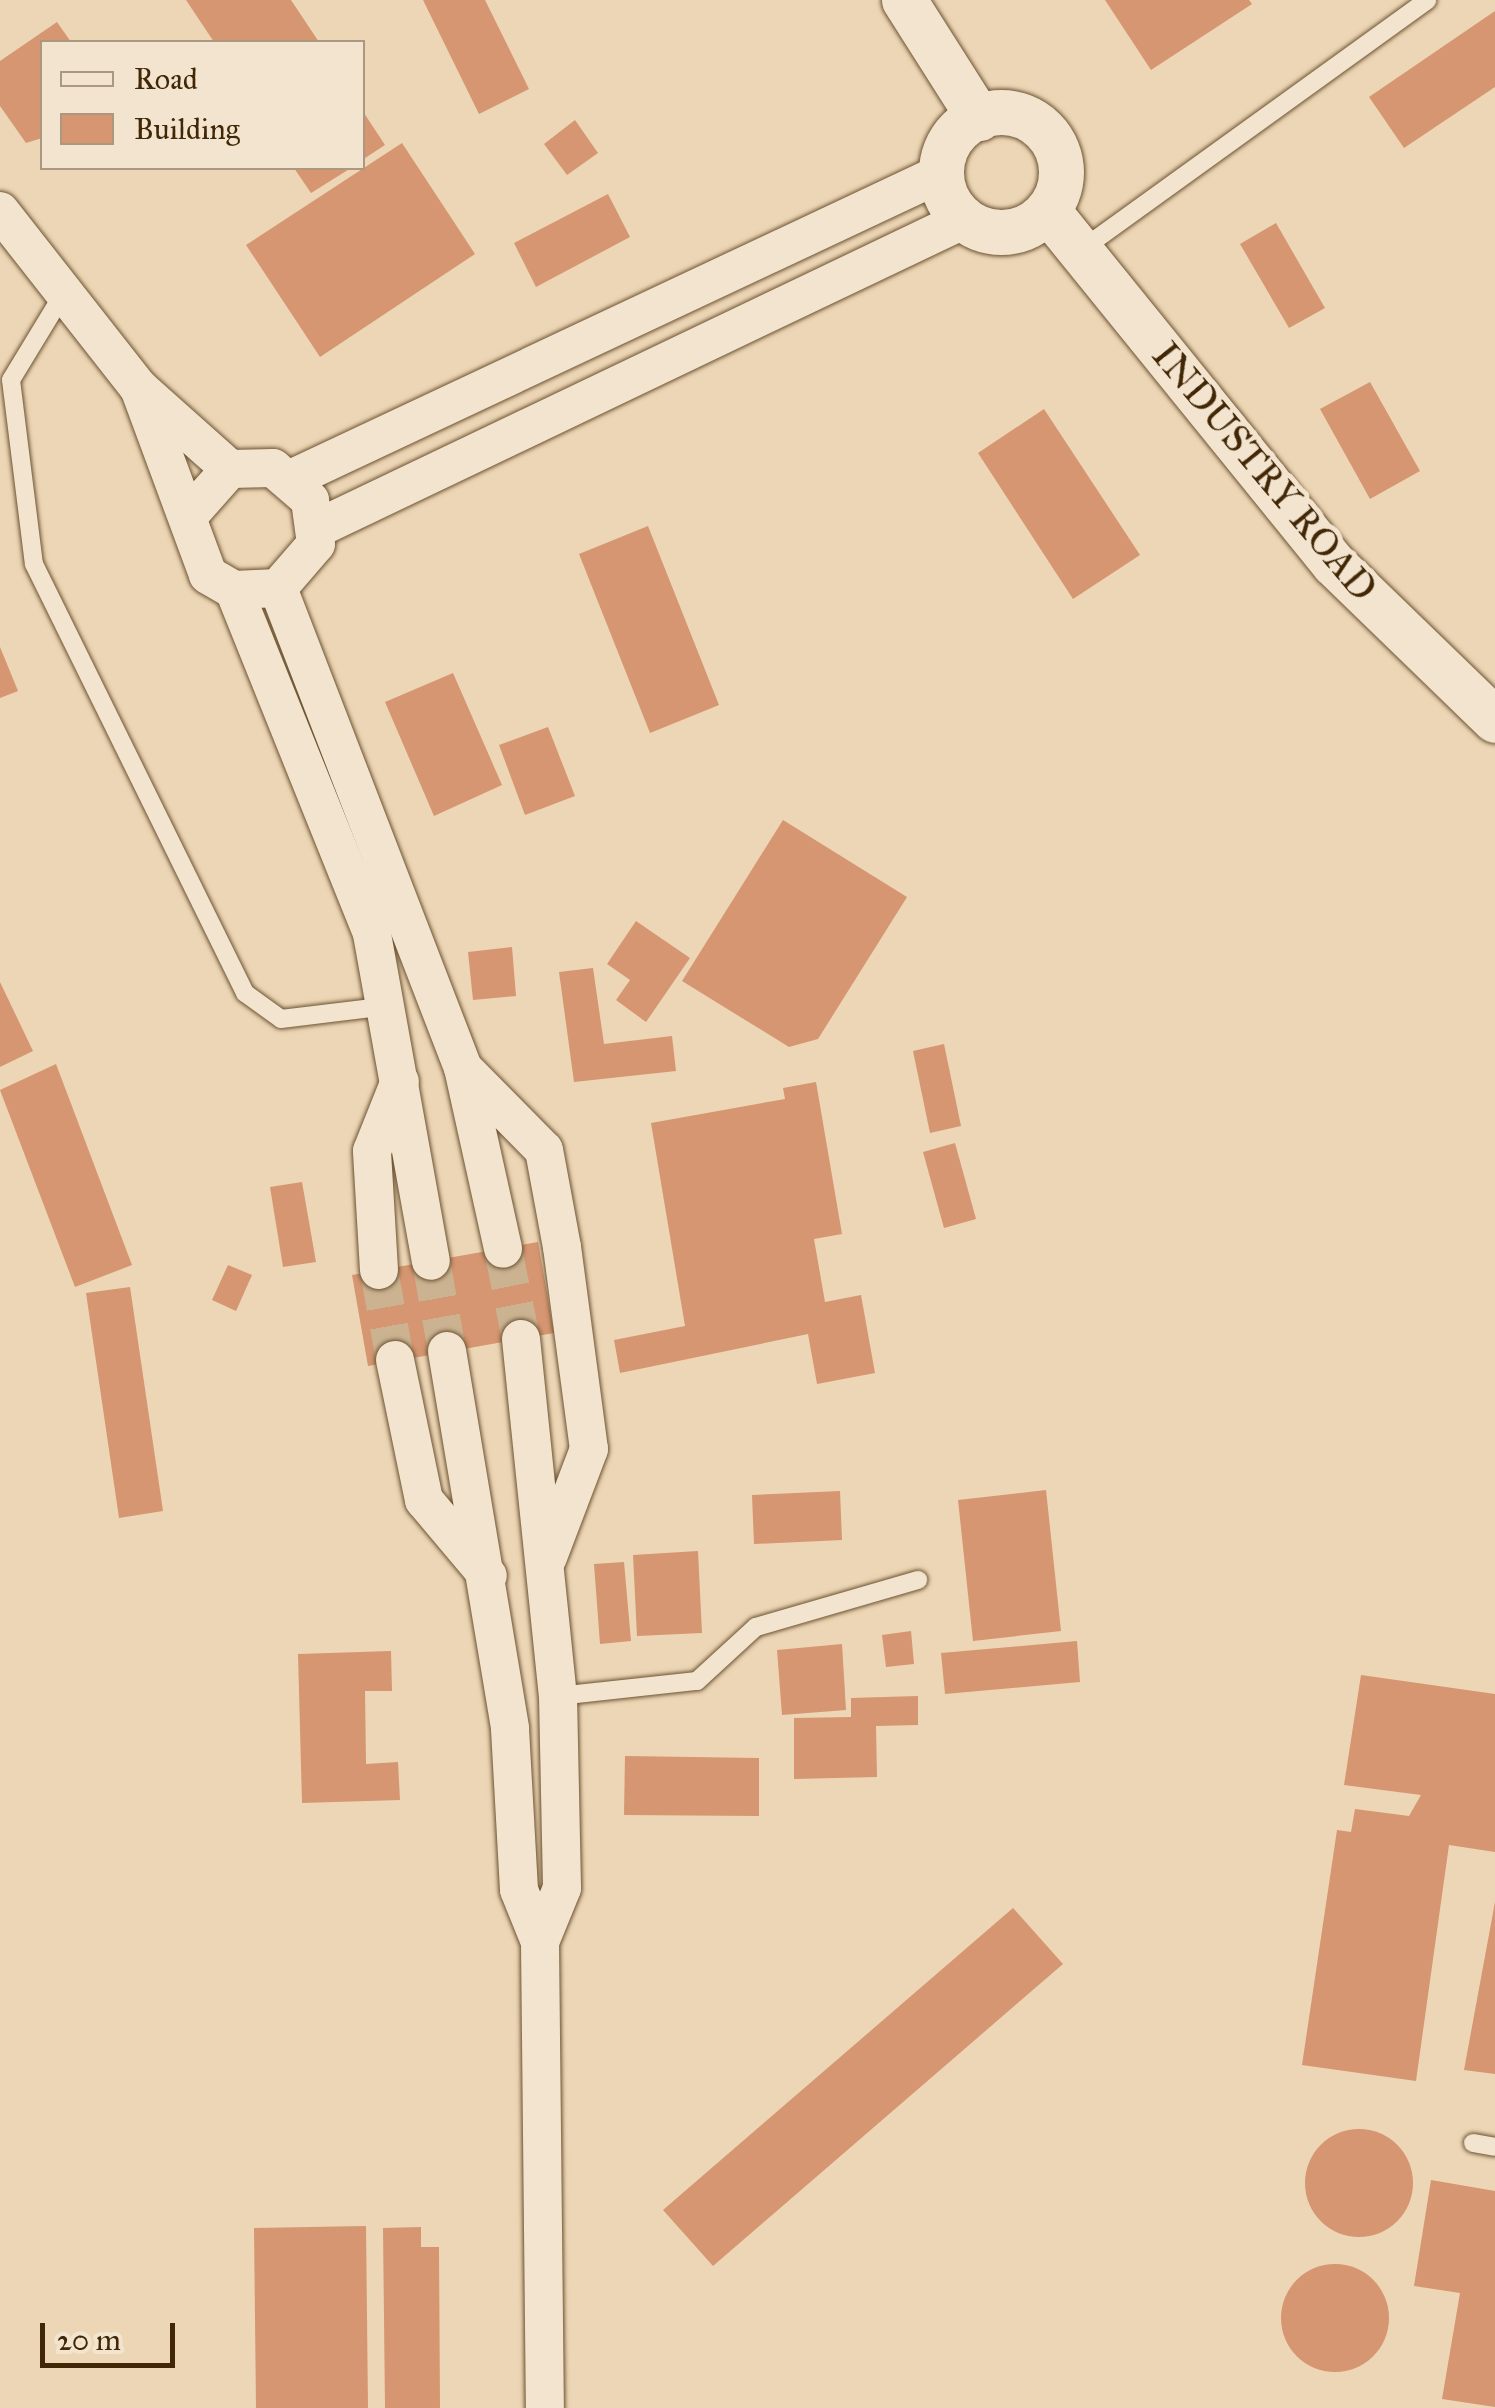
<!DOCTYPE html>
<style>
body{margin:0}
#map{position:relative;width:1495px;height:2408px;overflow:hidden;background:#edd6b5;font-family:"IM FELL Great Primer",serif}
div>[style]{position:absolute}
.building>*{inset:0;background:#d59671}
.round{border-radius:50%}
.minor-tunnel>*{height:38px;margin-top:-19px;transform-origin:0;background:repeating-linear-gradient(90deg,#cbb392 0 38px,transparent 0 57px)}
.roads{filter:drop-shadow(0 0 2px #6c5332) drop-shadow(0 0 2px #6c5332)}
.service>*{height:18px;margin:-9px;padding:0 9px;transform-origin:9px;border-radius:9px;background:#f3e4cf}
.minor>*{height:38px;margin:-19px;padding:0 19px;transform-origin:19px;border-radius:19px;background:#f3e4cf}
.tertiary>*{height:45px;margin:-22.5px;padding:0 22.5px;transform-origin:22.5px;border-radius:22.5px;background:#f3e4cf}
.tertiary>.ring{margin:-22.5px;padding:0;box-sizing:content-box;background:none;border:45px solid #f3e4cf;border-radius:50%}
span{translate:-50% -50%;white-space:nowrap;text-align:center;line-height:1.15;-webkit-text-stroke:10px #f3e4cf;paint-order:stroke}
.street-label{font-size:38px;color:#412706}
.legend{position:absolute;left:40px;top:40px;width:325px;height:130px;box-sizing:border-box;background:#f3e4cf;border:2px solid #ac987f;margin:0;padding:12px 18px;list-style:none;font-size:30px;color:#412706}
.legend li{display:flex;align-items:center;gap:20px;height:50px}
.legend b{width:50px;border:2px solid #ac987f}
.scale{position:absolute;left:40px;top:2323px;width:135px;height:45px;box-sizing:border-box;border:5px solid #412706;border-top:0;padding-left:12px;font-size:30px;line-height:35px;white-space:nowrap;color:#412706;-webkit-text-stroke:8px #f3e4cf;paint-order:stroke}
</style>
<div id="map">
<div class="building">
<i style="clip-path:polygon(186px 0,291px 0,319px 42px,214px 42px)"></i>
<i style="clip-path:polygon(423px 0,485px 0,529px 89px,479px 114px)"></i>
<i style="clip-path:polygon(1105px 0,1249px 0,1252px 4px,1151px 70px)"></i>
<i style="clip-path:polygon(1495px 11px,1495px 87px,1404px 148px,1369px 97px)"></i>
<i style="clip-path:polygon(57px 22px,71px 42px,42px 42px,42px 138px,26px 143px,0 106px,0 61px)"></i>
<i style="clip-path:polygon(362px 110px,385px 145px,362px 160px)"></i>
<i style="clip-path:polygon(575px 120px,598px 153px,567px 175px,544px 144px)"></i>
<i style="clip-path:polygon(402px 143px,475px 254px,320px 357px,246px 245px)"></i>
<i style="clip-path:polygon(294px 168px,351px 168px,311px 193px)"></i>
<i style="clip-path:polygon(608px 194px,630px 237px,536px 287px,514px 243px)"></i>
<i style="clip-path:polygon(1276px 223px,1325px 308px,1289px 328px,1240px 244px)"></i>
<i style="clip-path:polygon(1370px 382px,1420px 471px,1370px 499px,1320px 409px)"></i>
<i style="clip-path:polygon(1044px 409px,1140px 555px,1073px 599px,978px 453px)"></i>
<i style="clip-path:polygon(648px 526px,719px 705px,650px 733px,579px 554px)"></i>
<i style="clip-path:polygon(0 647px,18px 691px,0 698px)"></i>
<i style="clip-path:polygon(453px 673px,502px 785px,434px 816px,385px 702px)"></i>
<i style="clip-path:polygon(548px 727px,575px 796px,525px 815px,499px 745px)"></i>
<i style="clip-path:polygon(783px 820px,907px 897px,818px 1039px,789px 1047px,682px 981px)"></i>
<i style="clip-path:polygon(636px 921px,690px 958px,646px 1022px,616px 1000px,630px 980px,607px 964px)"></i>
<i style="clip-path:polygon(512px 947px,516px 996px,473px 1000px,468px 952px)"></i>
<i style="clip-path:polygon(593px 968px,604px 1044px,672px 1036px,676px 1071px,574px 1082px,559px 972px)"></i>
<i style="clip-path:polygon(0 982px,33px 1051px,0 1067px)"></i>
<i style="clip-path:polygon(944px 1044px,961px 1126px,930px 1133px,913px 1051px)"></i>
<i style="clip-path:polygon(56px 1064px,132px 1265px,75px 1287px,0 1090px)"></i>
<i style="clip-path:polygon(816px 1082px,842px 1234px,814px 1239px,825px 1302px,861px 1295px,875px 1373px,817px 1384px,808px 1334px,620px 1373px,614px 1340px,685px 1326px,651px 1123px,785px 1099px,783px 1088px)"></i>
<i style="clip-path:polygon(955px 1143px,976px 1219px,944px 1228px,923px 1152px)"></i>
<i style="clip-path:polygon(302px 1182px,316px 1262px,283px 1267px,270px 1187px)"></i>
<i style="clip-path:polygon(538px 1242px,554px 1333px,368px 1366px,352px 1275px)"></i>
<i style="clip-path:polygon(228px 1265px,252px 1275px,236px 1311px,212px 1300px)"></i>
<i style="clip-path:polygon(130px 1287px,163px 1511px,119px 1518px,86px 1293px)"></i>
<i style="clip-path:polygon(1046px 1490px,1061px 1631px,973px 1641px,958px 1500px)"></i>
<i style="clip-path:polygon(840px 1491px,842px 1540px,754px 1544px,752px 1495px)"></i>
<i style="clip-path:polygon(698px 1551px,702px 1633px,637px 1636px,633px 1555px)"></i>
<i style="clip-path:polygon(624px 1562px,631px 1641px,600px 1644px,594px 1564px)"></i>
<i style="clip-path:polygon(911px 1631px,914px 1664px,886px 1667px,882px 1635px)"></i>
<i style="clip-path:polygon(1077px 1641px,1080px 1682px,945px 1694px,941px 1653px)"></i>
<i style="clip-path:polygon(842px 1644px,846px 1710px,782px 1715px,777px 1650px)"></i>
<i style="clip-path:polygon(391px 1651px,392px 1691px,365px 1691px,366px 1764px,398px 1762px,400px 1800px,302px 1803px,298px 1654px)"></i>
<i style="clip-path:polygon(1361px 1675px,1495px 1694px,1495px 1852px,1449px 1845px,1416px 2081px,1302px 2065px,1337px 1830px,1351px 1832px,1355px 1809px,1409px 1816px,1421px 1795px,1344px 1785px)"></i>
<i style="clip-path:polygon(918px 1696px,918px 1725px,876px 1726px,877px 1777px,794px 1779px,794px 1718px,851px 1717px,851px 1698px)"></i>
<i style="clip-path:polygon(625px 1756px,759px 1758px,759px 1816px,624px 1815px)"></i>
<i style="clip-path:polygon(1495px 1902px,1495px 2074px,1464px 2070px)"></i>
<i style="clip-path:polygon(1013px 1908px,1063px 1964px,713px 2266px,663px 2210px)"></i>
<i class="round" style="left:1305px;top:2129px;width:108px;height:108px"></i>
<i style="clip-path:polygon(1431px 2180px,1495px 2191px,1495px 2407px,1442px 2399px,1460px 2293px,1414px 2286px)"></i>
<i style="clip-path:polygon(366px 2226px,368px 2408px,256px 2408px,254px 2228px)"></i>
<i style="clip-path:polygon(421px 2227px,421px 2247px,439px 2247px,440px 2408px,385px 2408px,383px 2228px)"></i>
<i class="round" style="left:1281px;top:2264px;width:108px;height:108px"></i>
</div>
<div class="minor-tunnel">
<i style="left:503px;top:1249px;width:92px;rotate:78.7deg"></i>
<i style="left:431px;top:1261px;width:91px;rotate:79.9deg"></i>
<i style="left:379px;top:1270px;width:91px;rotate:79.9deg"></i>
</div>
<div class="roads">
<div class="service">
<i style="left:1081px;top:250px;width:427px;rotate:-35.8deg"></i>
<i style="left:62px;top:296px;width:98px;rotate:121.3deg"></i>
<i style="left:11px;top:380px;width:185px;rotate:82.9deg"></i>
<i style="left:34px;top:564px;width:478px;rotate:63.8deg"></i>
<i style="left:245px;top:993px;width:44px;rotate:35.8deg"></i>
<i style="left:281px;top:1019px;width:109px;rotate:-6.9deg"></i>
<i style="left:558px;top:1696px;width:140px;rotate:-6.2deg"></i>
<i style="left:697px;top:1681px;width:80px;rotate:-42.5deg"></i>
<i style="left:756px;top:1627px;width:169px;rotate:-16.2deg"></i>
<i style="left:1473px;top:2143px;width:22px;rotate:10deg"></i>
</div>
<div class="minor">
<i style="left:0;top:211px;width:225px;rotate:51.9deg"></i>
<i style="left:139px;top:388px;width:122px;rotate:41.7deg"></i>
<i style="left:139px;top:388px;width:199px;rotate:69.7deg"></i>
<i style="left:208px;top:575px;width:30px;rotate:30deg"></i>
<i style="left:234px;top:590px;width:44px;rotate:-2.6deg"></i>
<i style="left:278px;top:588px;width:58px;rotate:-49.2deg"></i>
<i style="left:316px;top:544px;width:44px;rotate:-97.8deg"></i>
<i style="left:310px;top:500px;width:49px;rotate:-139.1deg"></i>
<i style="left:273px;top:468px;width:43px;rotate:178.7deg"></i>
<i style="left:230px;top:469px;width:60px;rotate:131.6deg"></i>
<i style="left:293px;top:478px;width:717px;rotate:-25.17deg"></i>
<i style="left:316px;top:529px;width:717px;rotate:-25.53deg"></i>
<i style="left:278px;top:588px;width:514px;rotate:68.92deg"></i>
<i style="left:463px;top:1068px;width:185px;rotate:77.5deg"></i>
<i style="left:234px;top:590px;width:371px;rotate:68.1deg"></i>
<i style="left:372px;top:934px;width:332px;rotate:79.8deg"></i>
<i style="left:463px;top:1068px;width:115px;rotate:45.4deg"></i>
<i style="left:544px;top:1150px;width:99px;rotate:79.5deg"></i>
<i style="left:562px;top:1247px;width:204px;rotate:82.4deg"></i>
<i style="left:589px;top:1449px;width:116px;rotate:110.8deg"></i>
<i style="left:379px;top:1270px;width:119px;rotate:-93.4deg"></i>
<i style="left:372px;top:1151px;width:75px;rotate:-68.2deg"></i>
<i style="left:521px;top:1339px;width:359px;rotate:84.1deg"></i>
<i style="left:558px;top:1696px;width:192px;rotate:88.8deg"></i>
<i style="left:562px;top:1888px;width:58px;rotate:112.2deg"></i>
<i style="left:447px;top:1351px;width:383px;rotate:80.5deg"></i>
<i style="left:510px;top:1729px;width:161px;rotate:86.8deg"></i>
<i style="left:519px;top:1890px;width:56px;rotate:68deg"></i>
<i style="left:540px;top:1942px;width:466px;rotate:89.4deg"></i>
<i style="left:395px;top:1360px;width:143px;rotate:78.3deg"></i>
<i style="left:424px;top:1500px;width:99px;rotate:49.9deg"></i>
</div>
<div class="tertiary">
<i style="left:904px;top:0;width:140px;rotate:57.6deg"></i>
<i class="ring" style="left:941px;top:112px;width:75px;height:75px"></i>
<i style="left:1048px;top:211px;width:454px;rotate:51deg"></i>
<i style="left:1334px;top:564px;width:224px;rotate:44.1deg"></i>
</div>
</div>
<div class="street-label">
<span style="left:1264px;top:472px;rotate:50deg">INDUSTRY ROAD</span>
</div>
<ul class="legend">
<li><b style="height:12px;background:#f3e4cf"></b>Road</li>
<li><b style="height:28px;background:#d59671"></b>Building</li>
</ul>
<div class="scale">20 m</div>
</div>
